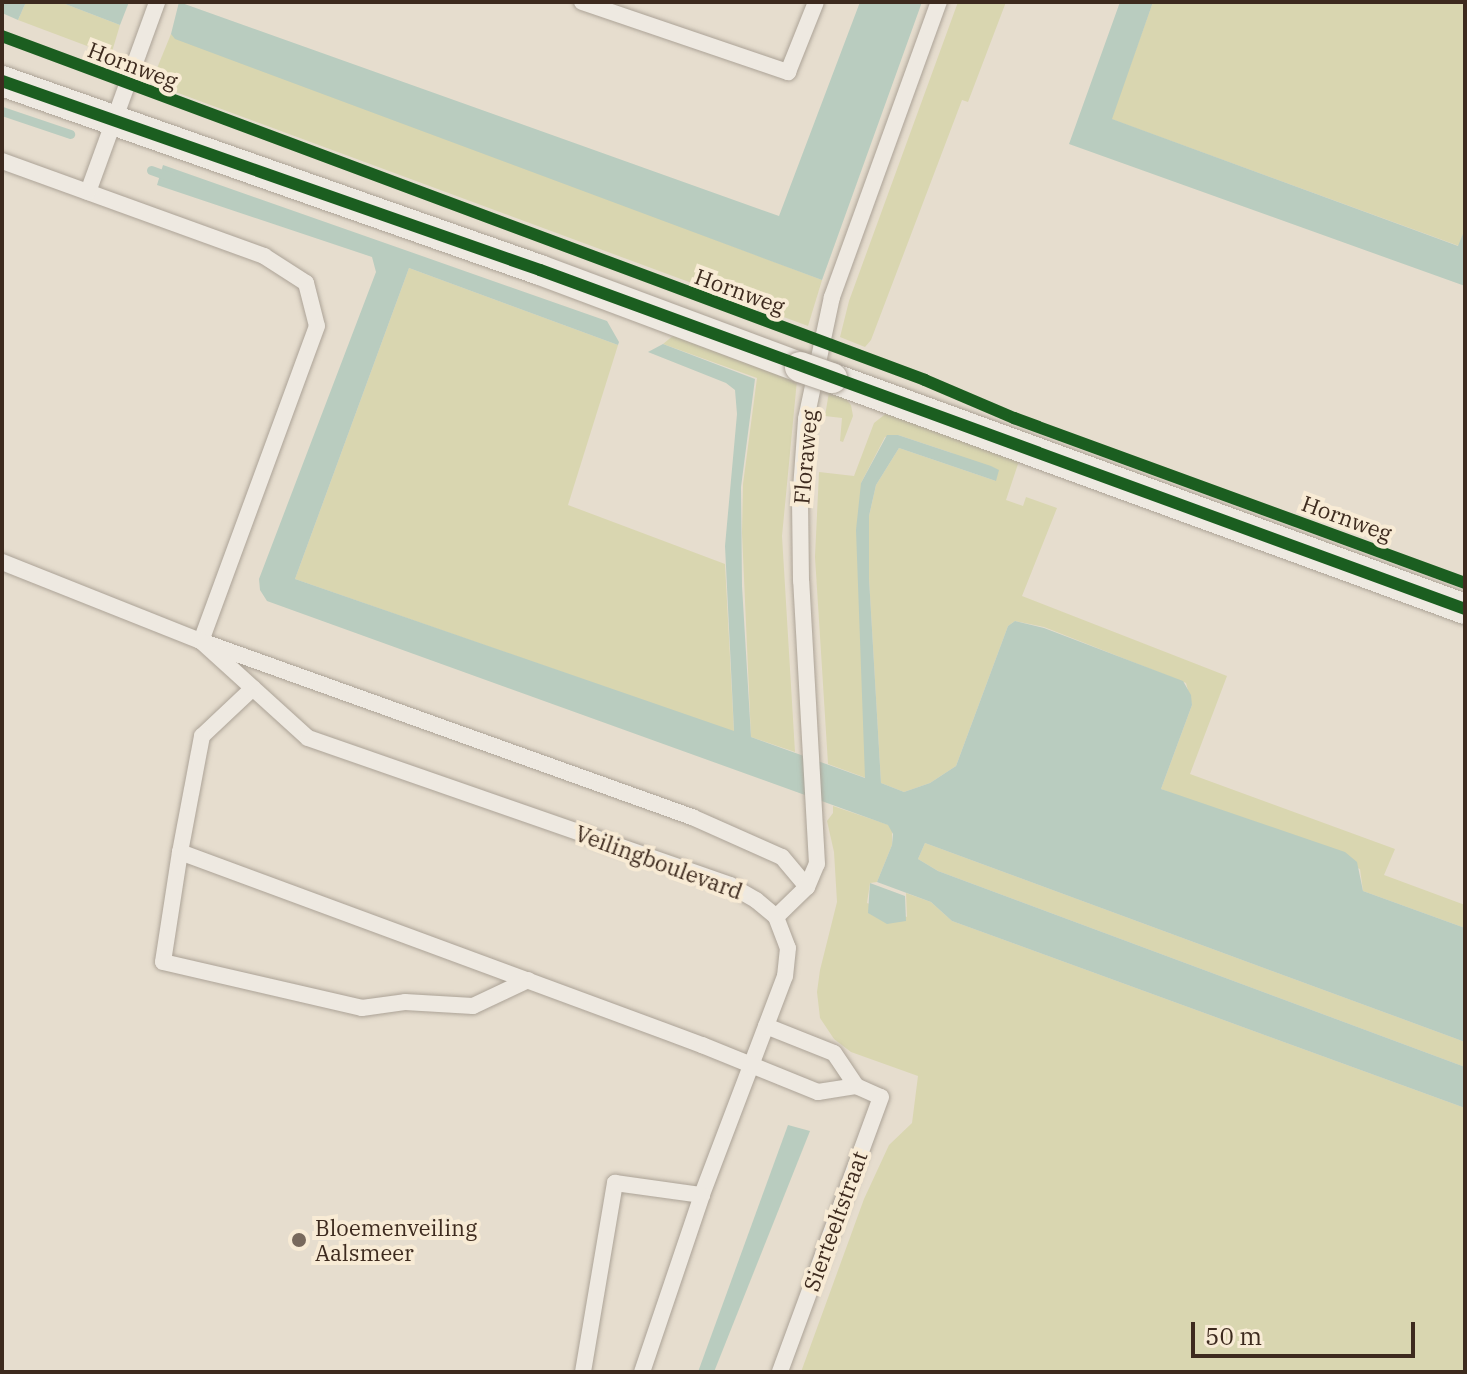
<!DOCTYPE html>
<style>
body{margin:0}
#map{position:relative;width:1467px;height:1374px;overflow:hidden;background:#e6ddce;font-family:"IBM Plex Serif",serif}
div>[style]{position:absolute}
.green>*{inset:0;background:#d9d6b0}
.water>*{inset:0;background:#b9ccbf}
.stream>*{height:9px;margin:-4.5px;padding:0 4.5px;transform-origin:4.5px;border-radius:4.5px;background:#b9ccbf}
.roads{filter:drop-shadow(0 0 2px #aca397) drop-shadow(0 0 2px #aca397)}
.service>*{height:16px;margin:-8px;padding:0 8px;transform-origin:8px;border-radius:8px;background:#eee9e1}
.minor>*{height:30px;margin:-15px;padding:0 15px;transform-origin:15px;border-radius:15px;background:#eee9e1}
.bridges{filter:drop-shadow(0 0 2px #aca397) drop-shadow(0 0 2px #aca397)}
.minor-bridge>*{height:30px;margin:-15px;padding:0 15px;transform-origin:15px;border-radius:15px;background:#eee9e1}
.cycleway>*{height:12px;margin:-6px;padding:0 6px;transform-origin:6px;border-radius:6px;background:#1b5e20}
.dots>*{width:22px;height:22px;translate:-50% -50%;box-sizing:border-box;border:4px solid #f8ebd5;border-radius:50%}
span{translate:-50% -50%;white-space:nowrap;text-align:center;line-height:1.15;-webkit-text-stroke:8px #f8ebd5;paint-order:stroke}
.street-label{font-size:22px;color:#3d2a1e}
.poi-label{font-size:22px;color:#3d2a1e}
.left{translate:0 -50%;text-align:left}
.frame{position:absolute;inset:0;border:4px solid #3d2a1e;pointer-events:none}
.scale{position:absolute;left:1191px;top:1322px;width:224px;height:36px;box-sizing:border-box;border:4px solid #3d2a1e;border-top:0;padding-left:10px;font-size:24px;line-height:28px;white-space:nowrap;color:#3d2a1e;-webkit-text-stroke:6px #f8ebd5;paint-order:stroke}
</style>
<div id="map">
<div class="green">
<i style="clip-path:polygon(26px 2px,60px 2px,120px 25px,111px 55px,18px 20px)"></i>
<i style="clip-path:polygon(958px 2px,1006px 2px,968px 102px,962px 100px,871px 340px,865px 347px,840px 337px,849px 301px)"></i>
<i style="clip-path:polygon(1153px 2px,1465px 2px,1465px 229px,1459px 246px,1111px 119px)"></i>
<i style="clip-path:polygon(171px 34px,822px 280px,808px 326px,151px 83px)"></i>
<i style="clip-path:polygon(409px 268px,618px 345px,568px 505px,725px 564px,734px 732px,295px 579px)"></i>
<i style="clip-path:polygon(674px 335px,797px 380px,782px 536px,795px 752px,751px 737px,742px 533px,743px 484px,757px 378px,663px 344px)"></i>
<i style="clip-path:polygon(829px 392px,844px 397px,851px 405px,853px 416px,843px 442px,840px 441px,842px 418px,825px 416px)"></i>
<i style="clip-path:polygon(888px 412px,1019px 461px,1006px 500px,1023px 506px,1026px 497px,1057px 508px,1022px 596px,1227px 676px,1190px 774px,1395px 849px,1384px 875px,1465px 905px,1465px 928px,1363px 891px,1360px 869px,1161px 789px,1192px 705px,1186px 683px,1044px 627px,1015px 621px,1008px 626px,956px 766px,930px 783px,904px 792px,881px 783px,869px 578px,869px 516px,876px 485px,899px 448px,996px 481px,952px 453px,898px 435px,885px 437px,861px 483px,866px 778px,828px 764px,815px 557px,819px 472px,854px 476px,874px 423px)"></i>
<i style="clip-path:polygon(833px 806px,889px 825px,892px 829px,892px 845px,877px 882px,870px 883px,867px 903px,907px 917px,906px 893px,931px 902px,952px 921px,1465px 1108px,1465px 1372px,801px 1372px,864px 1199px,889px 1145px,912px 1123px,918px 1076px,851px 1052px,834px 1039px,820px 1018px,817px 992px,820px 970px,837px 902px,834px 852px,827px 821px,833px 813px)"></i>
<i style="clip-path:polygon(925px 843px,1465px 1042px,1465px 1067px,938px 871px,918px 859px)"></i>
</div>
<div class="water">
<i style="clip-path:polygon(2px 2px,26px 2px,18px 20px,2px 13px)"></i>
<i style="clip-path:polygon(60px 2px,129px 2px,120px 25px)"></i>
<i style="clip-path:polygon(179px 2px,779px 216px,860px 2px,922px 2px,822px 280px,175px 39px,171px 34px)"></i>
<i style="clip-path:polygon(1120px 2px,1153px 2px,1112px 119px,1458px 246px,1465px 229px,1465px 286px,1069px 144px)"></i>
<i style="clip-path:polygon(163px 165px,607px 321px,619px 342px,618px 345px,409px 268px,295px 579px,734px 731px,725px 546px,737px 414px,735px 390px,726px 383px,648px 352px,663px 344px,755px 379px,741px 487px,742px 586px,751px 737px,865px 778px,856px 530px,861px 483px,887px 435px,898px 435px,991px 466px,999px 470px,996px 481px,899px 448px,876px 485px,869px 516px,869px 578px,881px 783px,904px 792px,930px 783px,956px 766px,1008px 626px,1015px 621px,1044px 628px,1183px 681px,1191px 695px,1192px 705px,1161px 789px,1345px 852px,1357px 862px,1363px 891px,1465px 928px,1465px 1042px,925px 843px,918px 859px,938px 871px,1465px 1067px,1465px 1108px,952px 921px,931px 902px,877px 882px,892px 845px,893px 834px,888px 825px,267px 601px,260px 590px,259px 579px,376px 272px,372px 257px,157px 185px)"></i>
<i style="clip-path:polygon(870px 883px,905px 896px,906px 921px,887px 924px,868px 913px)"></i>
<i style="clip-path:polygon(788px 1125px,810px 1131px,714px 1372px,698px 1372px)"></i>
</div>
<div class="stream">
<i style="left:2px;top:111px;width:72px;rotate:18.7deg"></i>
<i style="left:151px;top:170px;width:20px;rotate:20deg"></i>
</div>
<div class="roads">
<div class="service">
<i style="left:582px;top:2px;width:218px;rotate:18.8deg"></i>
<i style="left:788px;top:72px;width:75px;rotate:-68.2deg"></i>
<i style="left:2px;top:161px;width:279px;rotate:19.9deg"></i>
<i style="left:264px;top:256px;width:50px;rotate:32.7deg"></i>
<i style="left:306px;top:283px;width:44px;rotate:75.7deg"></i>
<i style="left:317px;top:326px;width:336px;rotate:110.2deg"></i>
<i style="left:201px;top:641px;width:522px;rotate:19.72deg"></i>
<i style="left:692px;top:817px;width:98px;rotate:24deg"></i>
<i style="left:782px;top:857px;width:39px;rotate:50deg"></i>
<i style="left:88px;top:192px;width:202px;rotate:-70deg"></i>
<i style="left:2px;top:562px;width:214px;rotate:21.7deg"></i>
<i style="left:201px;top:641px;width:144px;rotate:42.2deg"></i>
<i style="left:308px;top:738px;width:447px;rotate:19.2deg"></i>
<i style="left:730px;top:885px;width:30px;rotate:30deg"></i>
<i style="left:756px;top:900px;width:26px;rotate:40deg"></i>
<i style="left:776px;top:917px;width:33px;rotate:69deg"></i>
<i style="left:788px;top:948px;width:28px;rotate:96deg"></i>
<i style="left:785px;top:976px;width:234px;rotate:110.8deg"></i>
<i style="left:702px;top:1195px;width:187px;rotate:108.7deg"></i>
<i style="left:253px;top:688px;width:70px;rotate:136.7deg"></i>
<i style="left:202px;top:736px;width:118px;rotate:100.7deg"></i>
<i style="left:180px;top:852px;width:557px;rotate:20.29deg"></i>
<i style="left:702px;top:1045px;width:125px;rotate:22.1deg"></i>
<i style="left:818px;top:1092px;width:38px;rotate:-9deg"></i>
<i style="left:856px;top:1086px;width:27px;rotate:24deg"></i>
<i style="left:881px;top:1097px;width:293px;rotate:110.2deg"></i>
<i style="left:180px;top:852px;width:111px;rotate:98.8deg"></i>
<i style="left:163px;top:962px;width:204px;rotate:13deg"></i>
<i style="left:362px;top:1008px;width:43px;rotate:-7.9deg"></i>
<i style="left:405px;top:1002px;width:68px;rotate:3.4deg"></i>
<i style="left:473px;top:1006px;width:61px;rotate:-25.3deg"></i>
<i style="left:776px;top:917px;width:43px;rotate:-44.1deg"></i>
<i style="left:807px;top:887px;width:25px;rotate:-67deg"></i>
<i style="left:817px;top:864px;width:283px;rotate:-93.2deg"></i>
<i style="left:801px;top:581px;width:78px;rotate:-90.7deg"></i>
<i style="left:800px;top:503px;width:84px;rotate:-85.9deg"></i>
<i style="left:806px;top:419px;width:125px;rotate:-78deg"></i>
<i style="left:832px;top:297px;width:314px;rotate:-70.1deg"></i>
<i style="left:766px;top:1026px;width:73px;rotate:21.7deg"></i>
<i style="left:834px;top:1053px;width:40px;rotate:56deg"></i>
<i style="left:583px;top:1372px;width:192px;rotate:-80.4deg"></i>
<i style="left:615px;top:1183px;width:88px;rotate:7.9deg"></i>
</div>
<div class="minor">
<i style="left:2px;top:81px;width:570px;rotate:19.36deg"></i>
<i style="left:540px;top:270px;width:278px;rotate:20.5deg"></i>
<i style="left:832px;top:378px;width:674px;rotate:20.05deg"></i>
</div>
</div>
<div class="bridges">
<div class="minor-bridge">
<i style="left:800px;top:367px;width:34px;rotate:19deg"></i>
</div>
</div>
<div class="cycleway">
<i style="left:2px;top:36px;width:985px;rotate:20.44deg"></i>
<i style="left:925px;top:380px;width:97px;rotate:23.1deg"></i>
<i style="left:1014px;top:418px;width:480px;rotate:20.1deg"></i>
<i style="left:2px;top:81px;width:570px;rotate:19.36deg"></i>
<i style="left:540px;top:270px;width:985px;rotate:20.13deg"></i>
</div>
<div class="dots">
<i style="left:299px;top:1240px;background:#78695c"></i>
</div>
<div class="street-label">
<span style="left:133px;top:65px;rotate:21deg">Hornweg</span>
<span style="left:740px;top:291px;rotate:20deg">Hornweg</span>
<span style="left:805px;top:457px;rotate:-85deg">Floraweg</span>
<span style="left:1347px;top:518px;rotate:20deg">Hornweg</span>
<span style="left:659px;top:862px;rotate:20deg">Veilingboulevard</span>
<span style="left:835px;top:1221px;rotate:-70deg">Sierteeltstraat</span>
</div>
<div class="poi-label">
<span class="left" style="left:315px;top:1240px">Bloemenveiling<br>Aalsmeer</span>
</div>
<div class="frame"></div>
<div class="scale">50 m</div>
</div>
